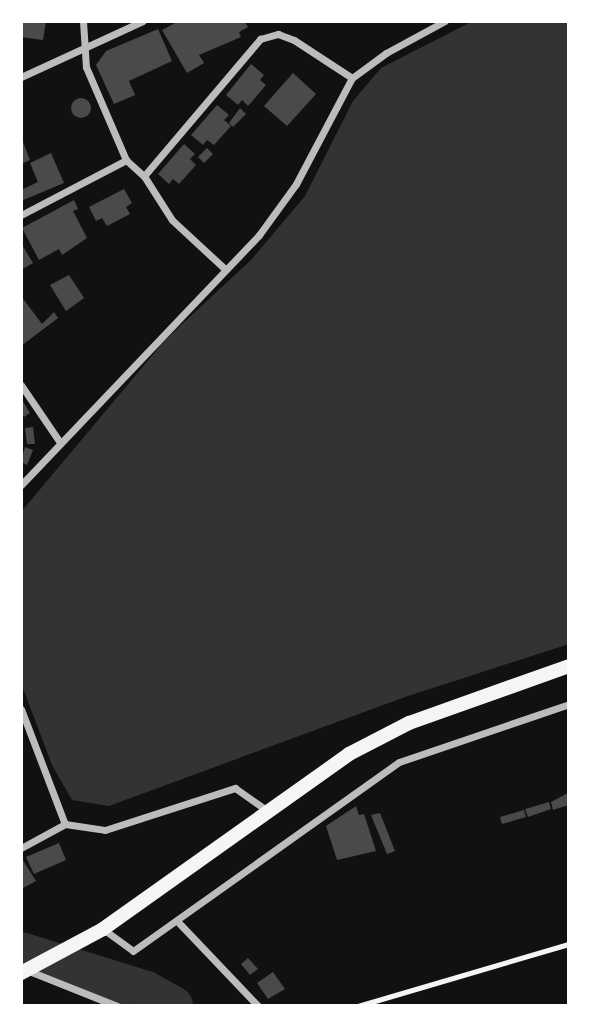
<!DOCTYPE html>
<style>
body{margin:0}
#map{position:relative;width:590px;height:1027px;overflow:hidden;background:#111;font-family:Poppins,sans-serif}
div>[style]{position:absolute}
.water>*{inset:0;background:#333}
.river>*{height:40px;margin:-20px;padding:0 20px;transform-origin:20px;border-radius:20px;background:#333}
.building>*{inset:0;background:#4a4a4a}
.round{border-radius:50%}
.path>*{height:4.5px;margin:-2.25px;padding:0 2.25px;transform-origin:2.25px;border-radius:2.25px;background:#f5f5f5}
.minor>*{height:7px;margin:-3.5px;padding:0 3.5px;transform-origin:3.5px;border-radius:3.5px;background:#bcbcbc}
.secondary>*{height:14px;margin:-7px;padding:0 7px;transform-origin:7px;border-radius:7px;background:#f5f5f5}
span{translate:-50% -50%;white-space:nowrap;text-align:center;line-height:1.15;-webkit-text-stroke:7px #fff;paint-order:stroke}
.frame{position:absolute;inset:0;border:23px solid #fff;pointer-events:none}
</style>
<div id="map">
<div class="water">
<i style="clip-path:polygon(473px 21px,569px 21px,569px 644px,405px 697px,109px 806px,72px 800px,52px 765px,21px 683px,21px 512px,166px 339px,251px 260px,305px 196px,353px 101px,381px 68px)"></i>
</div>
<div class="river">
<i style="left:21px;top:952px;width:131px;rotate:17.3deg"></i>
<i style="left:146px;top:991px;width:31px;rotate:29deg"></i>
</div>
<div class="building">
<i style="clip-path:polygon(21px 21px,46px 21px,43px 40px,21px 37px)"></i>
<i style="clip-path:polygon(179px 21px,244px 21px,248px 27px,239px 32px,241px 37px,199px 55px,204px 63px,187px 73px,162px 30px)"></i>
<i style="clip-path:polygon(158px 29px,172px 61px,129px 81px,135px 95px,114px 104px,96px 65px,106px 51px)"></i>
<i style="clip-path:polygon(251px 64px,264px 75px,260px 80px,266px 85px,248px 106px,242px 100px,238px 105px,226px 95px)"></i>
<i style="clip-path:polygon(293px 73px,316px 94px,287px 126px,264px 106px)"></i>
<i class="round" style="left:71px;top:98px;width:20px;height:20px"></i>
<i style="clip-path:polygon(217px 105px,229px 115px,224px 120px,231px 126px,214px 145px,207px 140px,203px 145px,191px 135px)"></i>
<i style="clip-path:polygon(240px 108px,246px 114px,233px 127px,229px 123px)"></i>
<i style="clip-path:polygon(21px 137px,30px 160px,21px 164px)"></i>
<i style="clip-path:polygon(184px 144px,195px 154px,190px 159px,196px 165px,179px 184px,173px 179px,169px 184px,158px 174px)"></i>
<i style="clip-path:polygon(207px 148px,213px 154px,204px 163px,198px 157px)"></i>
<i style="clip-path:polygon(51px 153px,64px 183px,21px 201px,21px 190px,38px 182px,30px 163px)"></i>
<i style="clip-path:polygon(124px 189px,132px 203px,126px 207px,130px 214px,107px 226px,102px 218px,96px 221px,89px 207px)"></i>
<i style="clip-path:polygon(74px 200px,78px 209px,73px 211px,87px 238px,62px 255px,59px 249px,39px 260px,22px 228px)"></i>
<i style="clip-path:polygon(21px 243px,33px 263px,21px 270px)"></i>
<i style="clip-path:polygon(69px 275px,84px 298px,66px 311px,50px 285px)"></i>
<i style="clip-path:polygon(21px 296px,42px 324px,54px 312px,58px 318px,21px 346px)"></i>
<i style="clip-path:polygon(21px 398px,30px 413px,24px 417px,21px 411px)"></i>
<i style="clip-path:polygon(33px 427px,35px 444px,27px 444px,25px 428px)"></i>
<i style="clip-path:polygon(25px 447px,33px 450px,27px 465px,21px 462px)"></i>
<i style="clip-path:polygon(568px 793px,569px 805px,553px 810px,551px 802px)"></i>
<i style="clip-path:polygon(549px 802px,551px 809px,528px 817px,525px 809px)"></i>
<i style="clip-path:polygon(356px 806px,359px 815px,364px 814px,376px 851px,337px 860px,326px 826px)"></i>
<i style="clip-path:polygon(524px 810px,526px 817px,502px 824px,500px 817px)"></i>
<i style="clip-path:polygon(380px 813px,395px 851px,387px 854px,371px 815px)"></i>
<i style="clip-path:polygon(59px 843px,66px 860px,34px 874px,26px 857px)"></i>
<i style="clip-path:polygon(21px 857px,36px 881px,21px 889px)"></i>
<i style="clip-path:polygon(248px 958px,258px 969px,250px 975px,241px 964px)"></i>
<i style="clip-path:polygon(273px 972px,285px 989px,268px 999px,257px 983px)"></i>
</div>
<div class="path">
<i style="left:358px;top:1006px;width:220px;rotate:-16.4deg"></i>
</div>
<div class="minor">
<i style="left:83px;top:21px;width:46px;rotate:86.3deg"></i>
<i style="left:86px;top:67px;width:101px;rotate:66.7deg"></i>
<i style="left:21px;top:77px;width:134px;rotate:-24.7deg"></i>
<i style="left:144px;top:176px;width:180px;rotate:-49.7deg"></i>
<i style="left:260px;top:39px;width:19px;rotate:-16deg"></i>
<i style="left:278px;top:34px;width:17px;rotate:21deg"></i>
<i style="left:294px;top:40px;width:69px;rotate:33.2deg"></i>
<i style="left:21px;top:215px;width:119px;rotate:-27.6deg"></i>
<i style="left:126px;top:160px;width:24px;rotate:42deg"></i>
<i style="left:144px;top:176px;width:52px;rotate:57.5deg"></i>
<i style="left:172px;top:220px;width:72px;rotate:42.8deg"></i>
<i style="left:21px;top:385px;width:68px;rotate:55.8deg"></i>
<i style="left:21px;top:485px;width:345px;rotate:-46.4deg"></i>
<i style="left:259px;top:235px;width:63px;rotate:-54deg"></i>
<i style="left:296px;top:184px;width:120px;rotate:-62.2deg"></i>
<i style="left:352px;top:78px;width:42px;rotate:-36.3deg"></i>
<i style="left:386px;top:53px;width:67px;rotate:-28.5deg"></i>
<i style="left:21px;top:709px;width:123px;rotate:69.1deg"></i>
<i style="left:21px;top:848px;width:50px;rotate:-28.6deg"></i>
<i style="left:65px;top:824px;width:40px;rotate:8.5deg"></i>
<i style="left:105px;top:830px;width:137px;rotate:-17.9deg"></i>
<i style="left:235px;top:788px;width:42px;rotate:35.2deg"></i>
<i style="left:179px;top:923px;width:115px;rotate:46.4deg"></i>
<i style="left:103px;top:929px;width:37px;rotate:36deg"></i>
<i style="left:133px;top:951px;width:326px;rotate:-35.4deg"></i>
<i style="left:399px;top:762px;width:180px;rotate:-18.8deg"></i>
<i style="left:29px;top:971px;width:95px;rotate:21.7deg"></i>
</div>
<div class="secondary">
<i style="left:21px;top:973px;width:93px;rotate:-28.2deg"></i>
<i style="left:103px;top:929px;width:302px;rotate:-35.4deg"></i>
<i style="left:349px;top:754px;width:68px;rotate:-27.3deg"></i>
<i style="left:409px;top:723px;width:170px;rotate:-19.6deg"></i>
</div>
<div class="frame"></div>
</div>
